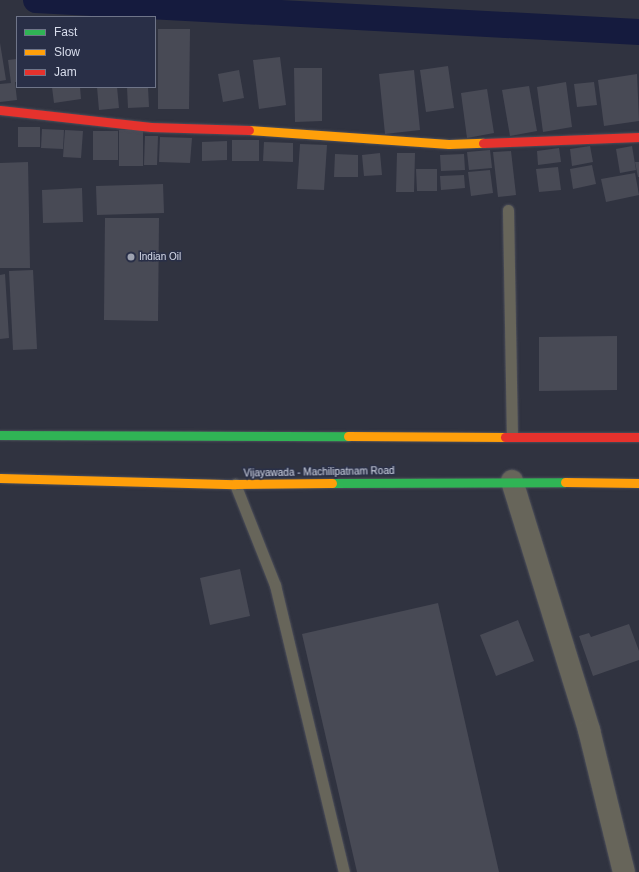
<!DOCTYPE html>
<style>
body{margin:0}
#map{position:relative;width:639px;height:872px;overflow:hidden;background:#303340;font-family:Arial,sans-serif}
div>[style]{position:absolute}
.canal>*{height:26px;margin:-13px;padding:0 13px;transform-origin:13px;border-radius:13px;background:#151b3e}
.building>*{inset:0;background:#484a55}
.roads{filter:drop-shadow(0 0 1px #4d4f5a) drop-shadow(0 0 1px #4d4f5a)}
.lane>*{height:11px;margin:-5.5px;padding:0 5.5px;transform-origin:5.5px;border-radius:5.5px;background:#67655a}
.street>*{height:22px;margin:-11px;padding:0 11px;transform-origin:11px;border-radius:11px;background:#67655a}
.fast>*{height:9px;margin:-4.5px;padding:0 4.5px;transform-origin:4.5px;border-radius:4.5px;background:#30b455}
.slow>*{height:9px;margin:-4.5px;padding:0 4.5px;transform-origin:4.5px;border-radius:4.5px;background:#ff9f0a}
.jam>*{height:9px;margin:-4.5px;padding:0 4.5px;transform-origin:4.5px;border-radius:4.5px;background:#e5322d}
.dots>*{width:11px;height:11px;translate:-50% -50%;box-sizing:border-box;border:2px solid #292f47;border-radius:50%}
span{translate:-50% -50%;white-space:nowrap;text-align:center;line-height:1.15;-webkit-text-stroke:3px #292f47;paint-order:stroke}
.poi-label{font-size:10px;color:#d8ddec}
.left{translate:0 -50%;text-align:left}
.street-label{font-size:10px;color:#d8ddec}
.legend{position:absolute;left:16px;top:16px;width:140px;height:72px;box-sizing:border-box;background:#292f47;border:1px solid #6f7589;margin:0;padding:5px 7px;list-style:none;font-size:12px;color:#d8ddec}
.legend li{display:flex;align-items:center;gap:8px;height:20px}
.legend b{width:20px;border:1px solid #6f7589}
</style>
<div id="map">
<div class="canal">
<i style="left:36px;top:0;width:604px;rotate:3.04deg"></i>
</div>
<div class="building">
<i style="clip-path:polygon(158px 29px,190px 29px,189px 109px,158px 109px)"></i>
<i style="clip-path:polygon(0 43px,6px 80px,0 81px)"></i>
<i style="clip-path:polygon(280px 57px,286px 105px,259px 109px,253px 60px)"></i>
<i style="clip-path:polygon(17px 59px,17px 82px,15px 82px,17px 100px,0 102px,0 84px,11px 83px,8px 60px)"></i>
<i style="clip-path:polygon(448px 66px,454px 108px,426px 112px,420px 70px)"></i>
<i style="clip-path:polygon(294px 68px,322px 68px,322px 121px,295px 122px)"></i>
<i style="clip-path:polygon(239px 70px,244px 98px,223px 102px,218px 74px)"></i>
<i style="clip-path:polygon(414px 70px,420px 130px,385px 134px,379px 74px)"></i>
<i style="clip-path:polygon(637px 74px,639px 121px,604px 126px,598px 80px)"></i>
<i style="clip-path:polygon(566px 82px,572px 127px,543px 132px,537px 87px)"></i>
<i style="clip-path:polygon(594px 82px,597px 105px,577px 107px,574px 84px)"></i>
<i style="clip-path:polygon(529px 86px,537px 131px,510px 136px,502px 90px)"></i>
<i style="clip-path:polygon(52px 87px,80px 87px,81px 99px,54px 103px)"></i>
<i style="clip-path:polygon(97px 87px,117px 87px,119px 108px,99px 110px)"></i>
<i style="clip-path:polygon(127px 87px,148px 87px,149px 107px,128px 108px)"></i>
<i style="clip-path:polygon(487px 89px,494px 133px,467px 138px,461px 93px)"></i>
<i style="clip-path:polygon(18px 127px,40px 127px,40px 147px,18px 147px)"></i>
<i style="clip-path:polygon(42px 129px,64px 130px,63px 149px,41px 148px)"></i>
<i style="clip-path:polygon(65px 130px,83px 131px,81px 158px,63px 157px)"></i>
<i style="clip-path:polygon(119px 130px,143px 130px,143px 166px,119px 166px)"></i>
<i style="clip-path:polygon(93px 131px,118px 131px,118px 160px,93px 160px)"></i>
<i style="clip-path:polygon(145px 136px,158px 136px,157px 165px,144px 165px)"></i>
<i style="clip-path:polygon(160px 137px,192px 138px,190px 163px,159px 162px)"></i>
<i style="clip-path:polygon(232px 140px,259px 140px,259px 161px,232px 161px)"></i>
<i style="clip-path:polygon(227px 141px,227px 160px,202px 161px,202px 142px)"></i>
<i style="clip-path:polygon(264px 142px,293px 143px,293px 162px,263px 161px)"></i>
<i style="clip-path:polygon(300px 144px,327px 145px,324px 190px,297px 189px)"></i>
<i style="clip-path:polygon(590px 146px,593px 162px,572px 166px,570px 149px)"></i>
<i style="clip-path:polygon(632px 146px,636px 170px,620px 173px,616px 149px)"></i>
<i style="clip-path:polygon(559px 148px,561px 162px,538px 165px,537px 151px)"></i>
<i style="clip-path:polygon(490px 150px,492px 168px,469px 170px,467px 152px)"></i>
<i style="clip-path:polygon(511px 151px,516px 195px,498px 197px,493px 152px)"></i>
<i style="clip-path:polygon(380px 153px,382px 175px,364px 176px,362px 155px)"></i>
<i style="clip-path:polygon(397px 153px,415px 153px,414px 192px,396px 192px)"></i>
<i style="clip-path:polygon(335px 154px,358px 155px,358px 177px,334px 177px)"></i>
<i style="clip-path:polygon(464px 154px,465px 170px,441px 171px,440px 155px)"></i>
<i style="clip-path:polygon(28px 162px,30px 268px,0 268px,0 163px)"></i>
<i style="clip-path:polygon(635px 162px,639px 162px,639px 177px,638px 177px)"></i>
<i style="clip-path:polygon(592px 165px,596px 184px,573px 189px,570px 169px)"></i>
<i style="clip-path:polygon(558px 167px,561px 190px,539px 192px,536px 169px)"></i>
<i style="clip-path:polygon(416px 169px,437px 169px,437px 191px,417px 191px)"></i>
<i style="clip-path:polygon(490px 170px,493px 193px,471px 196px,468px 172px)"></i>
<i style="clip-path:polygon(635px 173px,639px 195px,606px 202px,601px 179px)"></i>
<i style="clip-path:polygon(464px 175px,465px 188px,441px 190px,440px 176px)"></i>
<i style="clip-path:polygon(163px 184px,164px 213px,97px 215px,96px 186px)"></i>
<i style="clip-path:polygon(82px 188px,83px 222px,43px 223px,42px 190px)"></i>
<i style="clip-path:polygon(105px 218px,159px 218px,158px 321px,104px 320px)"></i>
<i style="clip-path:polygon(33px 270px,37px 349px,13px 350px,9px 271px)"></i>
<i style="clip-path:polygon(5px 274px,9px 338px,0 339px,0 275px)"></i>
<i style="clip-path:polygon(617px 336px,617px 390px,539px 391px,539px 337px)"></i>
<i style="clip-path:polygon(240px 569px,250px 616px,210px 625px,200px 578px)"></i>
<i style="clip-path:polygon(438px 603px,499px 872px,357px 872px,302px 634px)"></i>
<i style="clip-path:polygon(518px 620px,534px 661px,496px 676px,480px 635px)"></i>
<i style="clip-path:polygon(629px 624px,639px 651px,639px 660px,593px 676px,579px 636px,589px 633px,591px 637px)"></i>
</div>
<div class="roads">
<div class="lane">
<i style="left:508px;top:210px;width:225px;rotate:89deg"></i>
<i style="left:235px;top:484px;width:109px;rotate:68.4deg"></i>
<i style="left:275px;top:585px;width:295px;rotate:76.5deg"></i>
</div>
<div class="street">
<i style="left:512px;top:481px;width:261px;rotate:72.8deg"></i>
<i style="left:589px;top:730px;width:146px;rotate:76.2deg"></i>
</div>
<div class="fast">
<i style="left:0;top:435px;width:348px;rotate:0.2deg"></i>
<i style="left:332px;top:483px;width:233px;rotate:-0.2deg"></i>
</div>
<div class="slow">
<i style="left:249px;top:130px;width:200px;rotate:4deg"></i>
<i style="left:449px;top:144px;width:34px;rotate:-2deg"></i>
<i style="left:348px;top:436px;width:157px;rotate:0.4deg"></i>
<i style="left:0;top:478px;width:235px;rotate:1.5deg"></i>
<i style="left:235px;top:484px;width:97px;rotate:-0.6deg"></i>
<i style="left:565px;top:482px;width:74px;rotate:0.8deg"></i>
</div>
<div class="jam">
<i style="left:0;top:110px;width:152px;rotate:6.4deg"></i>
<i style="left:151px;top:127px;width:98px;rotate:1.8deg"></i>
<i style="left:483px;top:143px;width:156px;rotate:-2.2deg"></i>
<i style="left:505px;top:437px;width:134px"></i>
</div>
</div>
<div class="dots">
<i style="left:131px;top:257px;background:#9da2b0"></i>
</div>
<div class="poi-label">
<span class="left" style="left:139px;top:257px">Indian Oil</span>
</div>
<div class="street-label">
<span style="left:319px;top:472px;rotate:-1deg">Vijayawada - Machilipatnam Road</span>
</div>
<ul class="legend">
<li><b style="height:5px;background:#30b455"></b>Fast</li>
<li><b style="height:5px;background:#ff9f0a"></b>Slow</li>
<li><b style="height:5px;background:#e5322d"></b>Jam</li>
</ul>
</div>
